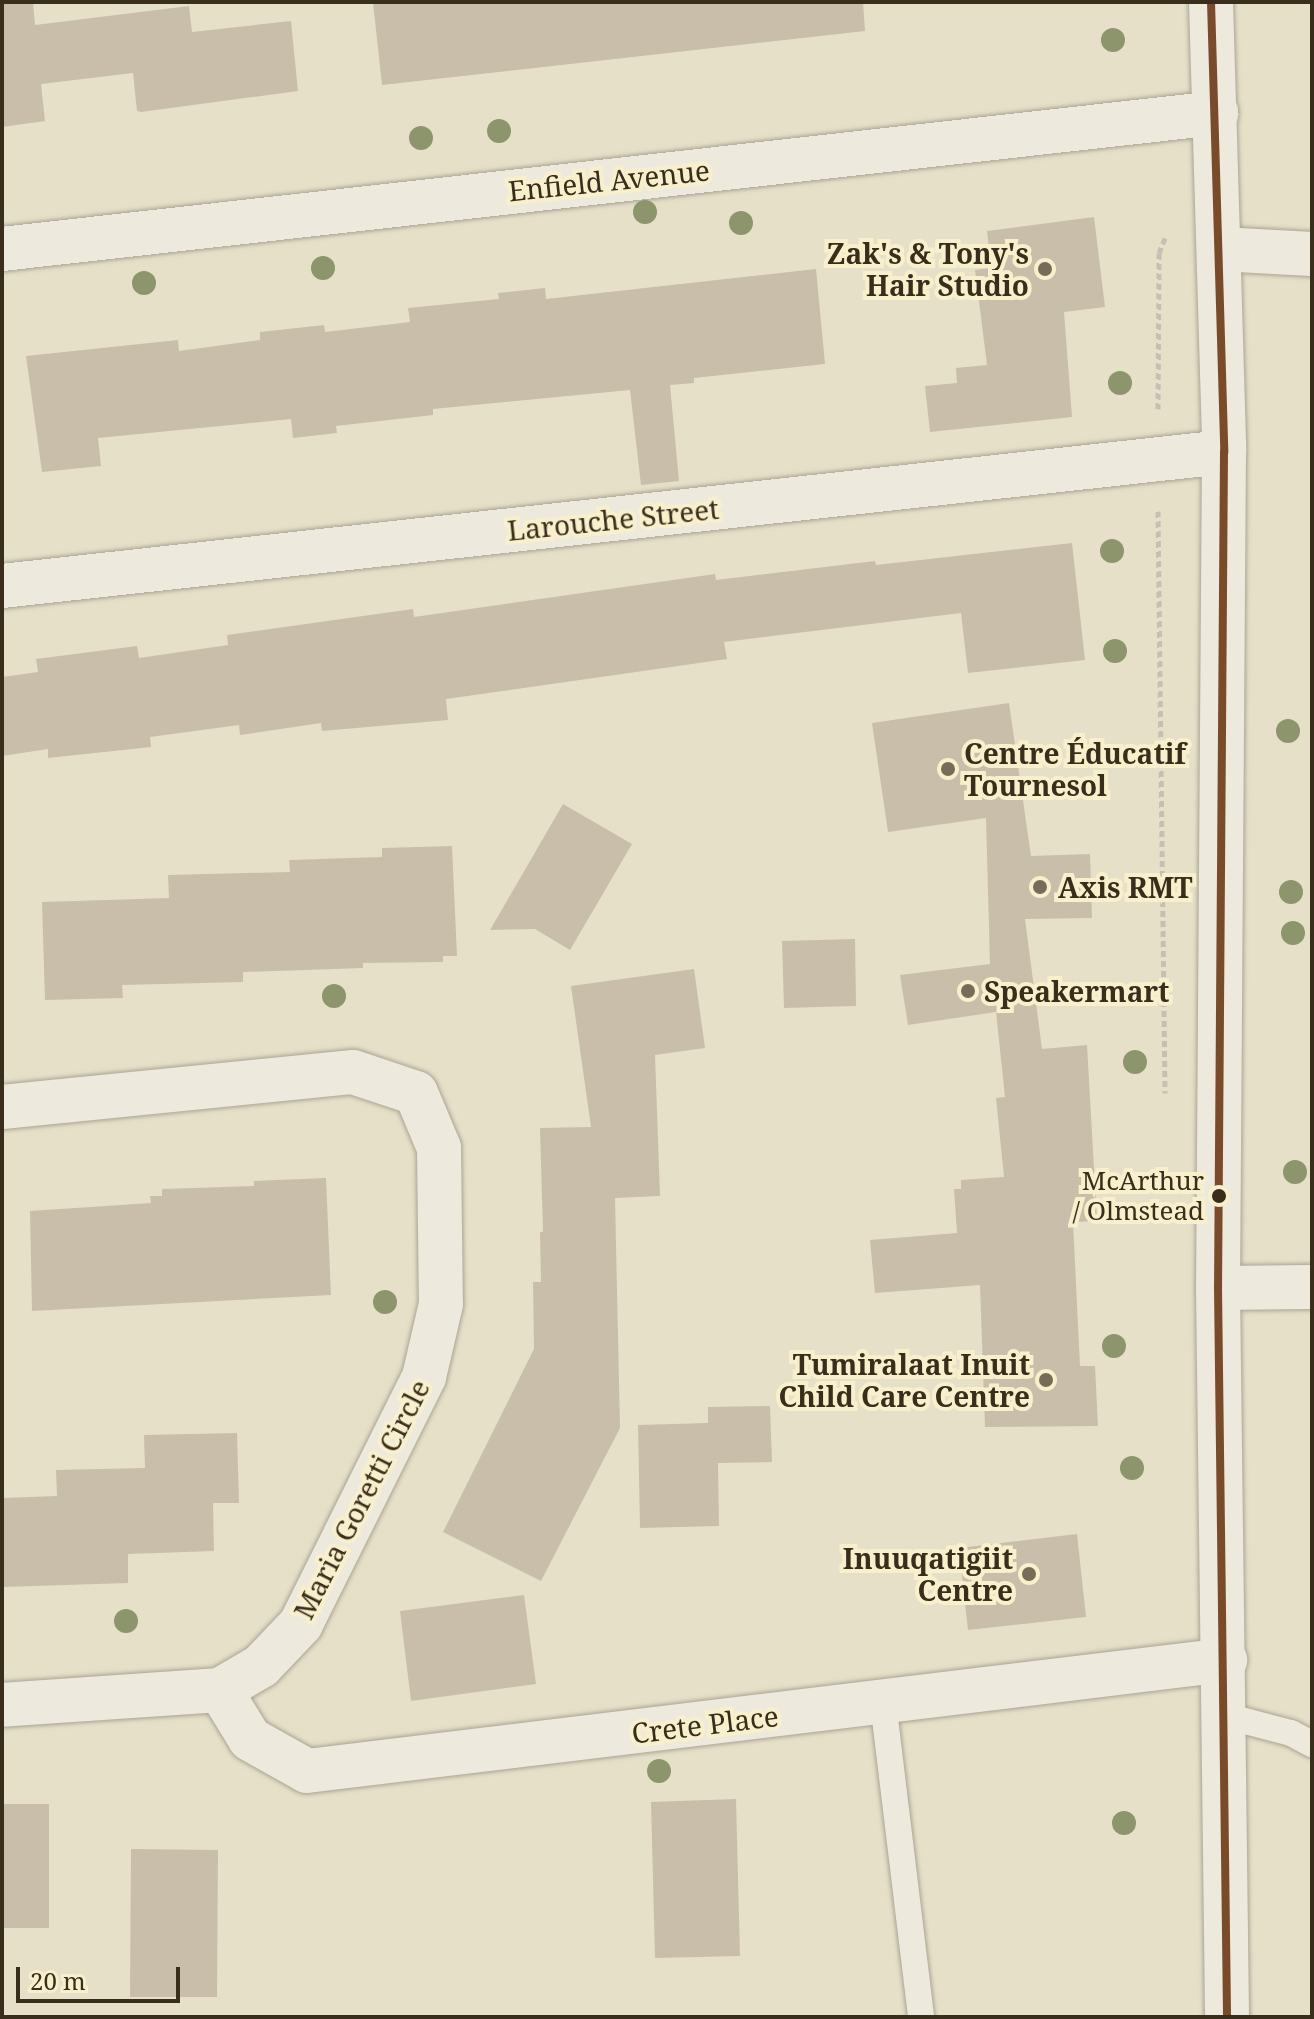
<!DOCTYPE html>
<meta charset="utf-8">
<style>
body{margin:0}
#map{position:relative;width:1314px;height:2019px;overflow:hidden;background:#e6e0c9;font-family:"Noto Serif",serif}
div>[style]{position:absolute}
.building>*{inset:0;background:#c9beaa}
.path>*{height:5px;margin-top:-2.5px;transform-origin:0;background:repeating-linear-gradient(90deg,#c5c0b3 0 6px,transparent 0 10px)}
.roads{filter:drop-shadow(0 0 2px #aaa493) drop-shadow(0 0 2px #aaa493)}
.service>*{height:26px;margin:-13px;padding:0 13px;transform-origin:13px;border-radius:13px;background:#ede9dc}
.minor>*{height:44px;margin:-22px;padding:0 22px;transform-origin:22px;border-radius:22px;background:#ede9dc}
.tertiary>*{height:44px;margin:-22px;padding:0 22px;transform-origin:22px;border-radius:22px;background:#ede9dc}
.secondary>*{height:44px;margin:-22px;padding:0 22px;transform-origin:22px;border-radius:22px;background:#ede9dc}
.bus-1>*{height:8px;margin:-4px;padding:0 4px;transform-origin:4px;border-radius:4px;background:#7a4b2a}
.trees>*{width:24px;height:24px;margin:-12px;border-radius:50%;background:#8d956c}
.dots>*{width:22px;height:22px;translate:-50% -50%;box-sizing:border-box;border:4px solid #f8f0cd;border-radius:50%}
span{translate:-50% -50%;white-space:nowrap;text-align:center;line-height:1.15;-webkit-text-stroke:8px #f8f0cd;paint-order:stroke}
.bus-label{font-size:26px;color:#392d1b}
.right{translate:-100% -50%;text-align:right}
.street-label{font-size:28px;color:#392d1b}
.poi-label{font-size:28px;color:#392d1b;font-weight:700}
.left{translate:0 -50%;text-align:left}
.frame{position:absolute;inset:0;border:4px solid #392d1b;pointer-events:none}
.scale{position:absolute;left:16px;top:1967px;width:164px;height:36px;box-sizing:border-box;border:4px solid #392d1b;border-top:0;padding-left:10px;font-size:24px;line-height:28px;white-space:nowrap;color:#392d1b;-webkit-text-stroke:6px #f8f0cd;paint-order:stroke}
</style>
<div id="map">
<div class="building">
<i style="clip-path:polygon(2px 2px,33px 2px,35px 25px,189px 6px,192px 32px,291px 21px,298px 91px,141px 112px,137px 111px,133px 73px,41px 84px,45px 121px,2px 127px)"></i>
<i style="clip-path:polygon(373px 2px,863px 2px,865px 31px,382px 85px)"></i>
<i style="clip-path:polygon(1094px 217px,1105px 307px,1064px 312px,1072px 417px,930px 432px,925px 386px,957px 383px,956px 368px,987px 365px,975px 270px,991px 268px,987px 231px)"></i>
<i style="clip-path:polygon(816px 269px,825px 364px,694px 378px,694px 383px,670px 385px,679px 481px,641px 485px,630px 390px,433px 409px,433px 415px,336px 426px,337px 433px,293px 438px,291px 419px,98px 438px,101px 466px,42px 472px,26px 356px,178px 340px,179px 351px,260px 340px,260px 332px,324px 325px,325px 332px,410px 322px,408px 308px,499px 299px,498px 293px,545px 288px,546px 299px)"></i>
<i style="clip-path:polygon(1072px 543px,1085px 660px,968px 673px,961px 613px,724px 642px,727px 659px,446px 699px,448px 720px,322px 731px,321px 723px,240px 735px,239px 725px,150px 737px,151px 747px,48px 758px,48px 749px,2px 756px,2px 677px,38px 672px,36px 659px,137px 646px,139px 658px,228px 645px,227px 635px,413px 609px,414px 617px,715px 574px,716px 580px,875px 561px,876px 565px)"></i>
<i style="clip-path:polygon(1009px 703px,1031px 856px,1090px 854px,1092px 918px,1025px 919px,1042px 1049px,1087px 1045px,1097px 1221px,1073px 1222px,1080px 1366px,1095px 1366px,1098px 1426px,985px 1427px,980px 1285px,875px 1293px,870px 1240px,957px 1233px,954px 1189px,961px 1189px,961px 1180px,1004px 1177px,996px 1098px,1005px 1097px,996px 1012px,908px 1025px,900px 975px,990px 964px,986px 818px,888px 832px,872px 723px)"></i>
<i style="clip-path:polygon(563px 804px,632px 844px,570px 950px,535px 929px,490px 930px)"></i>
<i style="clip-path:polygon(452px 846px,457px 956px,443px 956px,443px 962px,363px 963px,363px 968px,243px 972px,243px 982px,122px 985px,123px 998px,45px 1000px,42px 902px,169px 898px,168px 875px,290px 872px,289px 860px,382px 857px,382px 848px)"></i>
<i style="clip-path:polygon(855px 939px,856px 1006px,784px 1008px,782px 941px)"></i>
<i style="clip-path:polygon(694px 969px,705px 1048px,655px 1055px,660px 1196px,615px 1198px,620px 1428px,541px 1581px,443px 1532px,534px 1349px,533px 1282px,541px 1282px,540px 1232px,543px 1232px,540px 1128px,591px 1127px,571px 986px)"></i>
<i style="clip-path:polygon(326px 1178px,331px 1295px,32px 1311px,30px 1211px,151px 1203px,150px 1196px,162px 1196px,162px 1189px,254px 1186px,254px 1181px)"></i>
<i style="clip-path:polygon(770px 1406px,772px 1462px,718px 1463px,719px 1526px,640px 1528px,638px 1425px,708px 1423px,708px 1407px)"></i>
<i style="clip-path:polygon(237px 1433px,239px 1503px,213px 1503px,214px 1551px,128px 1554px,128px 1583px,2px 1587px,2px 1498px,57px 1496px,56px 1470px,145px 1468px,144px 1435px)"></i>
<i style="clip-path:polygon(1077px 1534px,1086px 1617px,968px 1630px,959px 1548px)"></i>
<i style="clip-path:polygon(524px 1595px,536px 1684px,411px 1701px,400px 1611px)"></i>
<i style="clip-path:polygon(736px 1799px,740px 1956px,655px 1958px,651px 1802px)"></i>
<i style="clip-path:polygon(2px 1804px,49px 1804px,49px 1928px,2px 1928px)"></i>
<i style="clip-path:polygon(131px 1849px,218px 1850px,217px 1997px,130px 1997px)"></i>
</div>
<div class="path">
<i style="left:1158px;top:409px;width:156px;rotate:-89.6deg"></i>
<i style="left:1159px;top:253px;width:18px;rotate:-68deg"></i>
<i style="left:1158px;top:511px;width:582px;rotate:89.31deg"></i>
</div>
<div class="roads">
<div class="service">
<i style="left:883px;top:1702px;width:317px;rotate:83.1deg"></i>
<i style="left:1226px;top:1716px;width:67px;rotate:14.7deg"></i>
<i style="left:1291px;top:1733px;width:24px;rotate:28deg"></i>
</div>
<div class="minor">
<i style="left:2px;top:249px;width:1222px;rotate:-6.39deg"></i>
<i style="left:1219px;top:249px;width:93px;rotate:3.1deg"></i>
<i style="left:2px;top:586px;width:1229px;rotate:-6.26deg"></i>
<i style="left:2px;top:1107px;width:353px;rotate:-5.7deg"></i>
<i style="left:353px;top:1072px;width:66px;rotate:18.4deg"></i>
<i style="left:416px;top:1093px;width:60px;rotate:67.3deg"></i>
<i style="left:439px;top:1148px;width:156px;rotate:89.3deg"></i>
<i style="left:441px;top:1304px;width:75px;rotate:103.1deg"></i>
<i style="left:424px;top:1377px;width:276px;rotate:116.5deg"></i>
<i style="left:301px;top:1624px;width:58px;rotate:133.6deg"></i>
<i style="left:261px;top:1666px;width:48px;rotate:149.7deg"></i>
<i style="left:220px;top:1690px;width:219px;rotate:176.1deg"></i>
<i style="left:220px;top:1690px;width:57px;rotate:58.5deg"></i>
<i style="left:250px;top:1739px;width:65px;rotate:29.3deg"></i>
<i style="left:307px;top:1771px;width:925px;rotate:-6.89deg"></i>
</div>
<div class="tertiary">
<i style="left:1218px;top:1288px;width:94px;rotate:-0.6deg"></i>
</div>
<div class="secondary">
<i style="left:1211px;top:2px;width:450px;rotate:88.3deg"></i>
<i style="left:1224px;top:452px;width:836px;rotate:90.41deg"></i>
<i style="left:1218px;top:1288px;width:729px;rotate:89.29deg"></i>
</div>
</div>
<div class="bus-1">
<i style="left:1211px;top:2px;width:450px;rotate:88.3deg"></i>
<i style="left:1224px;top:452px;width:836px;rotate:90.41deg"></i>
<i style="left:1218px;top:1288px;width:729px;rotate:89.29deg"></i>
</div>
<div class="trees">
<i style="left:1113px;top:40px"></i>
<i style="left:499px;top:131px"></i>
<i style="left:421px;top:138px"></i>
<i style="left:645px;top:212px"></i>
<i style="left:741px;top:223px"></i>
<i style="left:323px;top:268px"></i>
<i style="left:144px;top:283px"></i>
<i style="left:1120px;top:383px"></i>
<i style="left:1112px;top:551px"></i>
<i style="left:1115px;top:651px"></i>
<i style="left:1288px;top:731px"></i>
<i style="left:1291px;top:892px"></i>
<i style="left:1293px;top:933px"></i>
<i style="left:334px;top:996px"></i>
<i style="left:1135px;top:1062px"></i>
<i style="left:1295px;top:1172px"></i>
<i style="left:385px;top:1302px"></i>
<i style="left:1114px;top:1346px"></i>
<i style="left:1132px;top:1468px"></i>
<i style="left:126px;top:1621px"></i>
<i style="left:659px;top:1771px"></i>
<i style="left:1124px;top:1823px"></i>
</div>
<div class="dots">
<i style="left:1045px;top:269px;background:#766c58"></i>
<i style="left:948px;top:769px;background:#766c58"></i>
<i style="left:1040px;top:887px;background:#766c58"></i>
<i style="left:968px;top:991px;background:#766c58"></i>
<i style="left:1219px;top:1196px;background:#392d1b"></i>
<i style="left:1046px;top:1380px;background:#766c58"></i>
<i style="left:1029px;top:1574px;background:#766c58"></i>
</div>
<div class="bus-label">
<span class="right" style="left:1204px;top:1196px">McArthur<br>/ Olmstead</span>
</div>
<div class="street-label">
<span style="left:609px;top:180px;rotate:-6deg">Enfield Avenue</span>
<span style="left:613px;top:519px;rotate:-6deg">Larouche Street</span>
<span style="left:361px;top:1499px;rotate:-63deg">Maria Goretti Circle</span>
<span style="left:705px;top:1724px;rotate:-7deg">Crete Place</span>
</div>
<div class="poi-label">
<span class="right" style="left:1029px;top:269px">Zak's &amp; Tony's<br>Hair Studio</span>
<span class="left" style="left:964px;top:769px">Centre Éducatif<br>Tournesol</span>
<span class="left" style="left:1058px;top:887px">Axis RMT</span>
<span class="left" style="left:984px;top:991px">Speakermart</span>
<span class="right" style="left:1030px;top:1380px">Tumiralaat Inuit<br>Child Care Centre</span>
<span class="right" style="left:1013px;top:1574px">Inuuqatigiit<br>Centre</span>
</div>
<div class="frame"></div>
<div class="scale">20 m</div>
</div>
